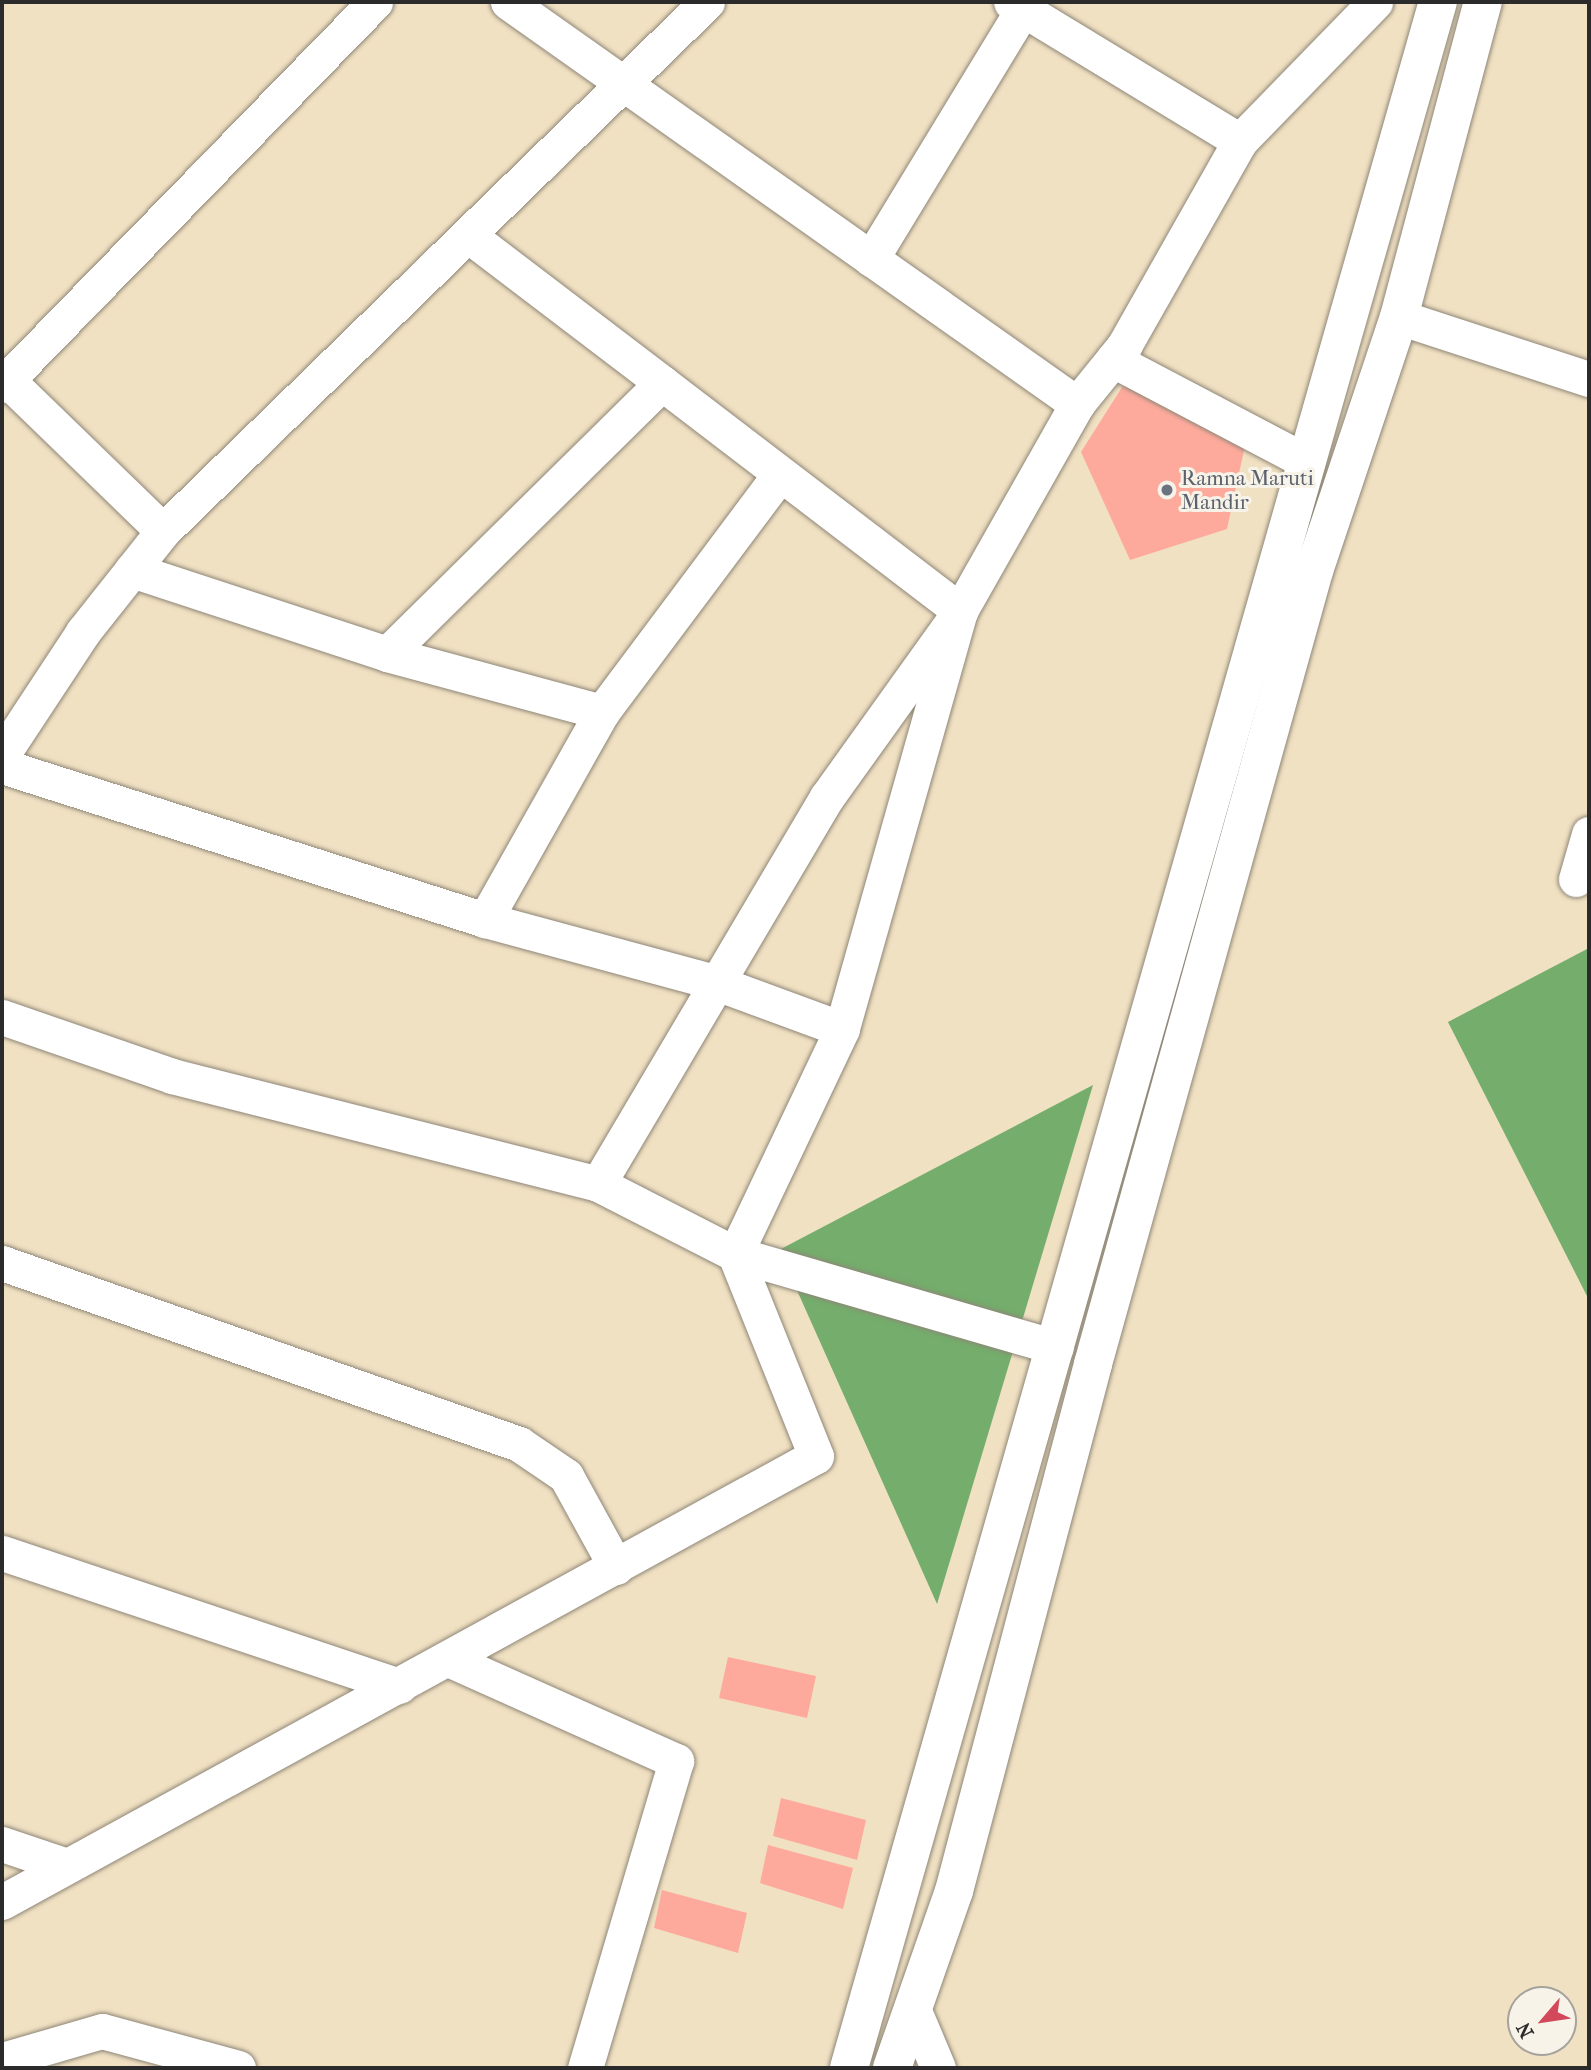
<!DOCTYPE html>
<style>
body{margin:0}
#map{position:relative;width:1591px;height:2070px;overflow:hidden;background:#f1e1c3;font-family:"IM FELL French Canon",serif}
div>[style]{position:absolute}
.forest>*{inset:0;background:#74ad6c}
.building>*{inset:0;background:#fdaa9c}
.roads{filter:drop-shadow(0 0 2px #8e8677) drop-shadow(0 0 2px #8e8677)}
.minor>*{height:35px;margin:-17.5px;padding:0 17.5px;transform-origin:17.5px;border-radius:17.5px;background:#fff}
.tertiary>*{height:38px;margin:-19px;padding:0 19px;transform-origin:19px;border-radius:19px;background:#fff}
.dots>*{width:19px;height:19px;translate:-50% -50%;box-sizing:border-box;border:4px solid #f7f3e8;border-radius:50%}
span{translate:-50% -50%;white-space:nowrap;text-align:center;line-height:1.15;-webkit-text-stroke:6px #f7f3e8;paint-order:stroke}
.worship-label{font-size:21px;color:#5b616d}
.left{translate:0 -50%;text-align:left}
.frame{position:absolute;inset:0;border:4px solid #2b2b2b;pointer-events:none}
.north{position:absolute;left:1507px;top:1986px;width:70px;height:70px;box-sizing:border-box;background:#f7f3e8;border:2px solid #a5a39c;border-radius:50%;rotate:241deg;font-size:19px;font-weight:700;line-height:28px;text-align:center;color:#2b2b2b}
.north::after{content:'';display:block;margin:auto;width:24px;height:32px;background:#d1495b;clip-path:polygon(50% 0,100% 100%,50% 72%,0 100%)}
</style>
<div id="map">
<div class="forest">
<i style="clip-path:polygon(1589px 948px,1589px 1300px,1448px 1022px)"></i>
<i style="clip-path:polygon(1093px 1085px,937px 1604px,779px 1250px)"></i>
</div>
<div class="building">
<i style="clip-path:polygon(1124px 384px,1246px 441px,1227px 529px,1130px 560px,1081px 452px)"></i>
<i style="clip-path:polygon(728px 1657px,816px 1676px,807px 1718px,719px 1698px)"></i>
<i style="clip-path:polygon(781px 1798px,866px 1820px,857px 1860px,773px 1836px)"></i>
<i style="clip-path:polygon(768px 1845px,853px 1868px,843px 1909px,760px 1883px)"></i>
<i style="clip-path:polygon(662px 1890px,747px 1913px,738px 1953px,654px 1928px)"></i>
</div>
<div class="roads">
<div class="minor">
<i style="left:508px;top:2px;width:697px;rotate:35.24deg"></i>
<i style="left:1011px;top:2px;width:268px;rotate:31.3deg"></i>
<i style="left:468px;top:235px;width:244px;rotate:37.3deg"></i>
<i style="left:662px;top:383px;width:386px;rotate:135.4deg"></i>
<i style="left:387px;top:654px;width:223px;rotate:15.1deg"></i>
<i style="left:602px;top:712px;width:239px;rotate:119.4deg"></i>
<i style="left:485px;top:920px;width:237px;rotate:15.1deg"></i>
<i style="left:714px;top:982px;width:136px;rotate:20.2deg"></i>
<i style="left:842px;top:1029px;width:249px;rotate:115.4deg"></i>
<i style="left:735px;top:1254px;width:334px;rotate:16.2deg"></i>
<i style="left:871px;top:259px;width:293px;rotate:-58.7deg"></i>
<i style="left:1399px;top:317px;width:200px;rotate:18.1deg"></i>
<i style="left:1113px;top:360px;width:219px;rotate:27.7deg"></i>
<i style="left:2px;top:375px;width:224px;rotate:44.1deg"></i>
<i style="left:662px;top:383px;width:375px;rotate:37.4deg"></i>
<i style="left:960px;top:611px;width:434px;rotate:105.8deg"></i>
<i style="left:2px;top:385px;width:535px;rotate:-45.76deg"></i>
<i style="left:132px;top:570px;width:268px;rotate:18.2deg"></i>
<i style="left:602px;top:712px;width:297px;rotate:-53.2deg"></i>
<i style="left:2px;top:755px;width:147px;rotate:-56.6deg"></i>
<i style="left:83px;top:632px;width:129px;rotate:-51.6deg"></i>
<i style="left:163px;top:531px;width:759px;rotate:-44.2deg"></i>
<i style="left:2px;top:766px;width:507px;rotate:17.68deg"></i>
<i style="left:1576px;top:879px;width:47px;rotate:-73.9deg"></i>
<i style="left:2px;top:1017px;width:180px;rotate:19.1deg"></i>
<i style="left:172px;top:1076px;width:439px;rotate:14.2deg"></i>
<i style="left:2px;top:1263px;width:548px;rotate:19.29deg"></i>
<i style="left:519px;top:1444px;width:57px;rotate:34.2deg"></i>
<i style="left:566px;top:1476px;width:104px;rotate:61.2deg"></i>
<i style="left:2px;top:1553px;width:419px;rotate:18.5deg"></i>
<i style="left:448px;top:1659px;width:250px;rotate:24.1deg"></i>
<i style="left:676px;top:1761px;width:320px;rotate:106.5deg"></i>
<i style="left:2px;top:1844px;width:65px;rotate:18.7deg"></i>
<i style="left:2px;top:1902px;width:928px;rotate:-28.72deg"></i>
<i style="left:816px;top:1456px;width:218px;rotate:-111.9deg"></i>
<i style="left:735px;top:1254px;width:154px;rotate:-152.9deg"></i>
<i style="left:598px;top:1184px;width:450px;rotate:-59.4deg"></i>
<i style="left:827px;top:797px;width:229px;rotate:-54.4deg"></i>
<i style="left:960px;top:611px;width:238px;rotate:-60.5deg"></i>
<i style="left:1077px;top:404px;width:75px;rotate:-51deg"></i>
<i style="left:1124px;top:346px;width:236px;rotate:-60.5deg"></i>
<i style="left:1240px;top:141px;width:194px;rotate:-45.8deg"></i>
<i style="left:912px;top:2006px;width:67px;rotate:67.2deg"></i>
<i style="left:2px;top:2060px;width:104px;rotate:-16.2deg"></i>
<i style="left:102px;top:2031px;width:141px;rotate:15.2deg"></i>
</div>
<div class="tertiary">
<i style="left:849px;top:2068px;width:2148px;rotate:-74.09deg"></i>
<i style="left:892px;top:2068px;width:188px;rotate:-70.7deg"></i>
<i style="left:954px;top:1891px;width:545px;rotate:-75.22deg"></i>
<i style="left:1093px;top:1364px;width:823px;rotate:-74.43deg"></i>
<i style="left:1314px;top:571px;width:268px;rotate:-71.5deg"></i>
<i style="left:1399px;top:317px;width:326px;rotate:-75.1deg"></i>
</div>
</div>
<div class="dots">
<i style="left:1167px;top:490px;background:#6b7280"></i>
</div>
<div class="worship-label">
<span class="left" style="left:1181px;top:490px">Ramna Maruti<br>Mandir</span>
</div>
<div class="frame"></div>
<div class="north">N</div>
</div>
